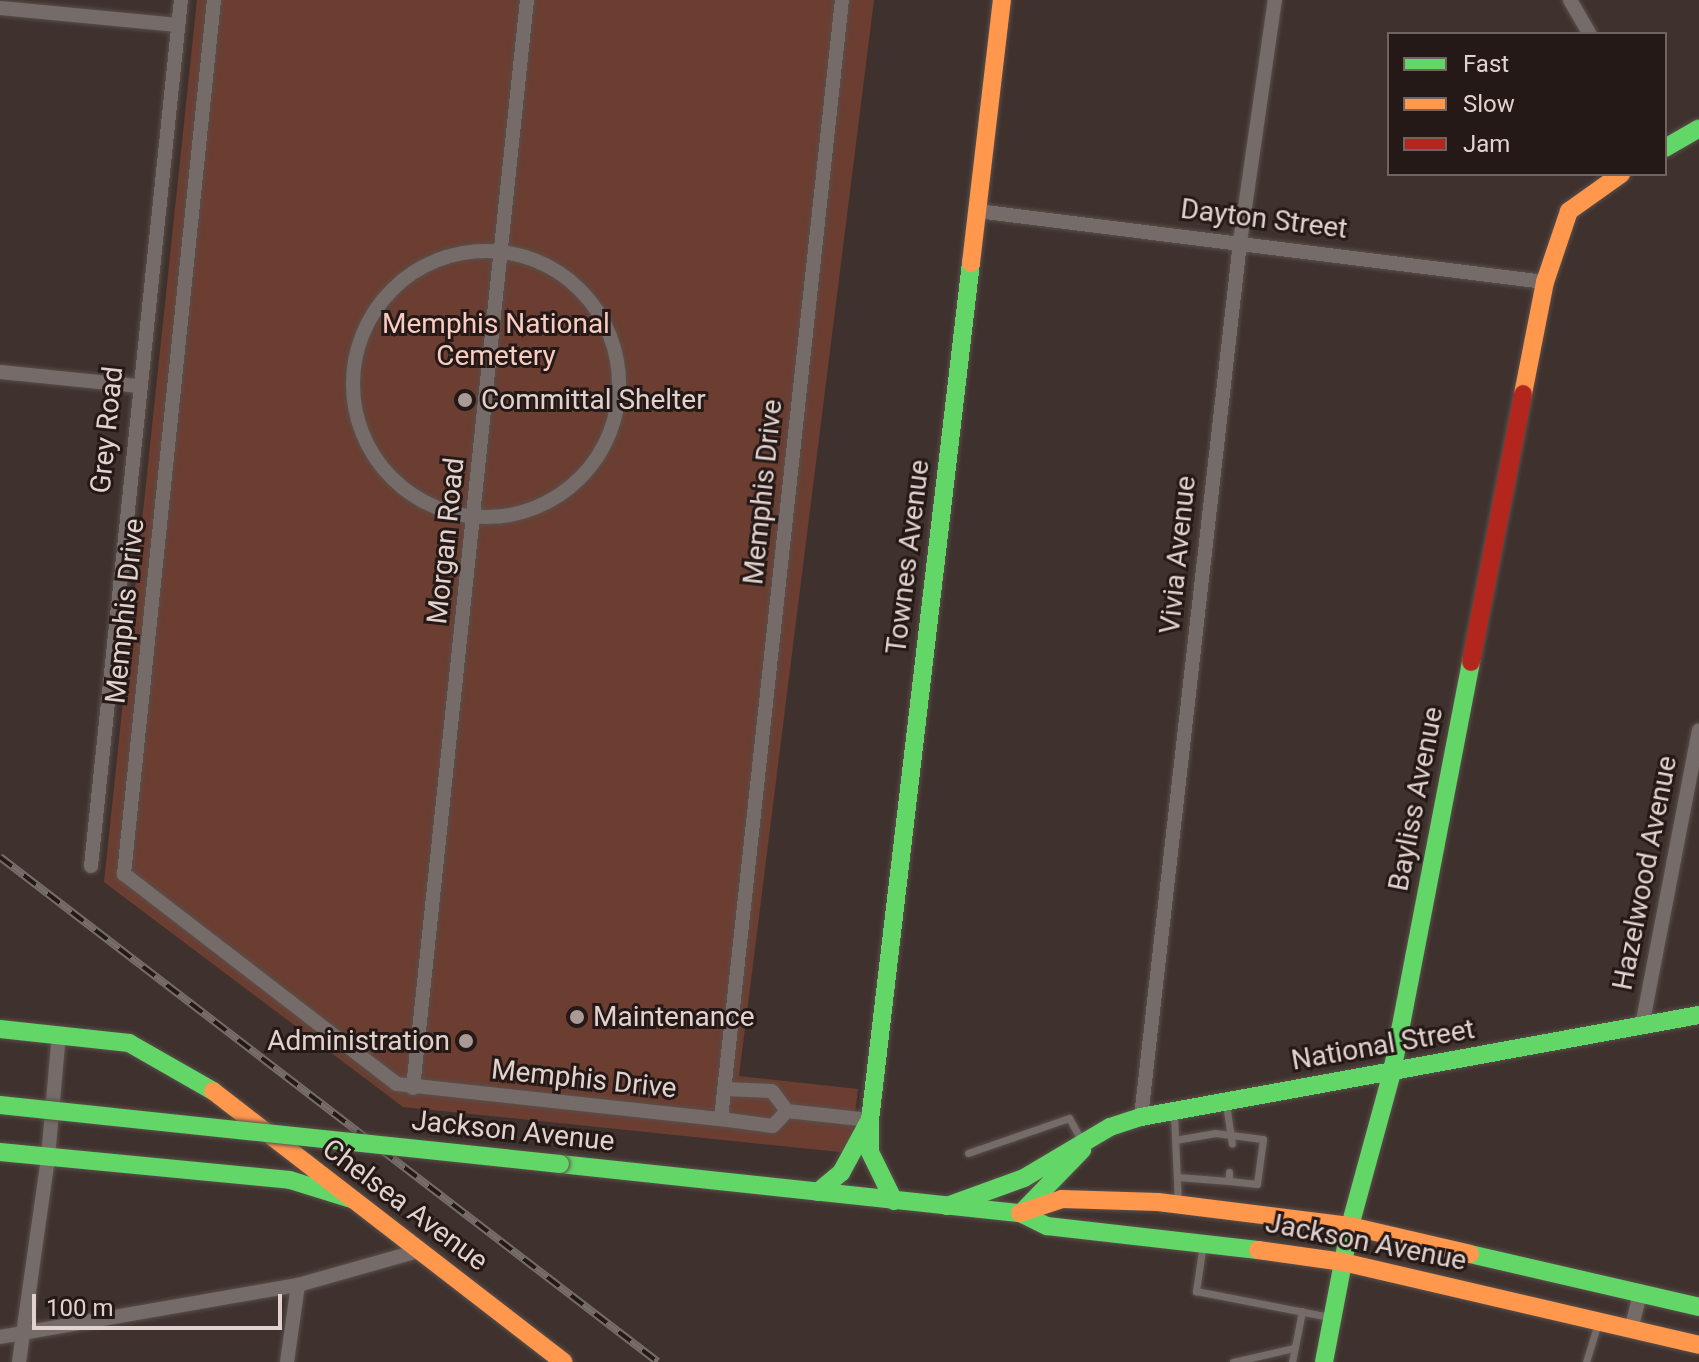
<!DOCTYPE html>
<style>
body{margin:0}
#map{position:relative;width:1699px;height:1362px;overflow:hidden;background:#3f322e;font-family:Roboto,sans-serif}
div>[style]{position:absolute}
.green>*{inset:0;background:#6b3e31}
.roads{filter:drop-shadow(0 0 2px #5a4f4b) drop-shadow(0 0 2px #5a4f4b)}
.lane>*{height:7px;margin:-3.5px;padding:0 3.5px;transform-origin:3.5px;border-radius:3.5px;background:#756c69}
.street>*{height:14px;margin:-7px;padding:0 7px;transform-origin:7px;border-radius:7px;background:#756c69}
.street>.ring{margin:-7px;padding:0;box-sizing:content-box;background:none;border:14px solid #756c69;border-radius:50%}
.fast>*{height:18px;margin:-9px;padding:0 9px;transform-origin:9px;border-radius:9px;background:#63d668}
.slow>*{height:18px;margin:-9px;padding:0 9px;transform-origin:9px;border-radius:9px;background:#ff974d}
.jam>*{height:18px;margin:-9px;padding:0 9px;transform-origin:9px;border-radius:9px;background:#b3261e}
.rail>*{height:8px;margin-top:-4px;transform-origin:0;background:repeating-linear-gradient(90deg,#241916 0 15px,#766c69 0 30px);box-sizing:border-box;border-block:2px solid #766c69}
.bridges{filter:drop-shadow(0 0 2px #5a4f4b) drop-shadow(0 0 2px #5a4f4b)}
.fast-bridge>*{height:18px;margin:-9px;padding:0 9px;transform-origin:9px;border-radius:9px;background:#63d668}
.dots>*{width:22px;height:22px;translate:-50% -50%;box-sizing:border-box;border:4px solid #241916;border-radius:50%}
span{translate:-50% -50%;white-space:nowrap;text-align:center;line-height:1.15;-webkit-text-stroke:6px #241916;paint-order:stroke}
.street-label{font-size:28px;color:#e2d2ce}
.park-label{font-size:28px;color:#faccc0}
.poi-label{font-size:28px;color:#e2d2ce}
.left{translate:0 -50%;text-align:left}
.right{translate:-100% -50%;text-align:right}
.legend{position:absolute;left:1387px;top:32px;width:280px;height:144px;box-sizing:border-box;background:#241916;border:2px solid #706360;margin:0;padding:10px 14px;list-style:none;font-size:24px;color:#e2d2ce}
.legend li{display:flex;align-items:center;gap:16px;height:40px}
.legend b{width:40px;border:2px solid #706360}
.scale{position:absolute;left:32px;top:1294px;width:250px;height:36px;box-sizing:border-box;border:4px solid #e2d2ce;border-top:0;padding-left:10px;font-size:24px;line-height:28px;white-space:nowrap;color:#e2d2ce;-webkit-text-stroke:6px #241916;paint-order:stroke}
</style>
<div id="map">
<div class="green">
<i style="clip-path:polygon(197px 0,874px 0,739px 1076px,858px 1089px,850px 1153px,403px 1107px,104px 882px)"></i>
</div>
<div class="roads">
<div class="lane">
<i style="left:1226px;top:1104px;width:40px;rotate:81.5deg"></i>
<i style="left:1174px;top:1115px;width:87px;rotate:87.4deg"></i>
<i style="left:1175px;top:1140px;width:41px;rotate:-9.9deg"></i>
<i style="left:1215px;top:1133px;width:48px;rotate:7.1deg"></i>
<i style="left:1263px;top:1139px;width:45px;rotate:97.6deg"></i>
<i style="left:1257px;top:1184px;width:28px;rotate:-174deg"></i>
<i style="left:968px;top:1153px;width:107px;rotate:-19.1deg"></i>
<i style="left:1069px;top:1118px;width:26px;rotate:61deg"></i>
<i style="left:1177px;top:1177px;width:52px;rotate:4.4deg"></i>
<i style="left:1229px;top:1181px;width:9px;rotate:-90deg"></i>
<i style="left:1203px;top:1244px;width:48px;rotate:98.5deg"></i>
<i style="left:1196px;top:1291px;width:136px;rotate:11deg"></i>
<i style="left:1233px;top:1362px;width:63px;rotate:-12.9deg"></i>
<i style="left:1292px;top:1362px;width:52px;rotate:-78.9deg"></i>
<i style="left:1586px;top:1362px;width:38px;rotate:-73deg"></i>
</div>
<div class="street">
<i style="left:214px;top:0;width:879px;rotate:95.88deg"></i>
<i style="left:124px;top:874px;width:344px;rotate:37.6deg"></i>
<i style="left:397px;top:1084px;width:326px;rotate:6.2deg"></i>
<i style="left:721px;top:1119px;width:1126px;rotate:-83.83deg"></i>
<i style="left:1570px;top:0;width:39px;rotate:60deg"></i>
<i style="left:0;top:8px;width:179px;rotate:5.5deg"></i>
<i style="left:977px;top:211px;width:572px;rotate:7.13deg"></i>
<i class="ring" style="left:353px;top:251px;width:252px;height:252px"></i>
<i style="left:0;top:372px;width:138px;rotate:5.8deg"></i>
<i style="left:91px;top:866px;width:871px;rotate:-84.07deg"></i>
<i style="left:1642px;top:1026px;width:301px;rotate:-79.1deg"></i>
<i style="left:413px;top:1088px;width:1094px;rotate:-84.02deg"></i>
<i style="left:787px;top:1111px;width:83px;rotate:6.2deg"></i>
<i style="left:1141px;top:1117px;width:881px;rotate:-83.54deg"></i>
<i style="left:1240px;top:242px;width:245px;rotate:-81.8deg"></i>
<i style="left:721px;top:1119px;width:52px;rotate:7.7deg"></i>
<i style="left:773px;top:1126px;width:21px;rotate:-47deg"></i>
<i style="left:787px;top:1111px;width:25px;rotate:-127deg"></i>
<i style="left:772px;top:1091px;width:48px;rotate:-177.6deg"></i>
<i style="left:1632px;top:1326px;width:36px;rotate:-76deg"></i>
<i style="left:0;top:1337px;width:303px;rotate:-9.9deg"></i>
<i style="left:298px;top:1285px;width:125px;rotate:-15.8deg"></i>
<i style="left:19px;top:1362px;width:207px;rotate:-81.9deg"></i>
<i style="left:48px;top:1157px;width:123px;rotate:-84.9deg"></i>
<i style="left:287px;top:1362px;width:78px;rotate:-81.9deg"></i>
</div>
<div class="fast">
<i style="left:1665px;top:148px;width:39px;rotate:-30deg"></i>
<i style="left:0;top:1029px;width:130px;rotate:6.2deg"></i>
<i style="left:129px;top:1043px;width:97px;rotate:29.7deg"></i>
<i style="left:0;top:1152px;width:291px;rotate:5.5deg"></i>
<i style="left:290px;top:1180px;width:64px;rotate:17.3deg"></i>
<i style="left:560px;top:1164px;width:463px;rotate:6.1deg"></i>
<i style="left:1020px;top:1213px;width:30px;rotate:26deg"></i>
<i style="left:1047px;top:1226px;width:212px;rotate:6.5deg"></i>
<i style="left:818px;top:1192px;width:30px;rotate:-40deg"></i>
<i style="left:841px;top:1173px;width:57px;rotate:-61.6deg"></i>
<i style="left:894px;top:1201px;width:55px;rotate:-116.1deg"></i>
<i style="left:870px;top:1152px;width:32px;rotate:-90deg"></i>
<i style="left:870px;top:1120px;width:863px;rotate:-83.28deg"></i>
<i style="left:947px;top:1206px;width:82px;rotate:-20deg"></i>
<i style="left:1024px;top:1178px;width:100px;rotate:-30.7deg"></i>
<i style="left:1110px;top:1127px;width:33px;rotate:-18deg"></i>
<i style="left:1141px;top:1117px;width:567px;rotate:-10.36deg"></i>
<i style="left:1021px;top:1213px;width:88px;rotate:-45.9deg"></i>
<i style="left:1470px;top:1254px;width:235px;rotate:13deg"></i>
<i style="left:1324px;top:1362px;width:138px;rotate:-79.2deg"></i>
<i style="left:1350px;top:1226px;width:160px;rotate:-74.7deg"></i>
<i style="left:1392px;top:1072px;width:418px;rotate:-79.1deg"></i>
</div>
<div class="slow">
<i style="left:971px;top:263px;width:265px;rotate:-83.3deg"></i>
<i style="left:1523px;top:394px;width:114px;rotate:-78.9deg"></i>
<i style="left:1545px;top:282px;width:75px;rotate:-71.3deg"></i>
<i style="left:1569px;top:211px;width:64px;rotate:-35.4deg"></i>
<i style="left:213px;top:1091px;width:443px;rotate:37.7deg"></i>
<i style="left:1020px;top:1213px;width:44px;rotate:-18.4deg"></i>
<i style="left:1062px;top:1199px;width:96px;rotate:1.8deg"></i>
<i style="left:1158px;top:1202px;width:193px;rotate:7.1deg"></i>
<i style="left:1350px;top:1226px;width:123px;rotate:13.1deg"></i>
<i style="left:1258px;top:1250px;width:86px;rotate:8deg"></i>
<i style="left:1343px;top:1262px;width:366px;rotate:13.1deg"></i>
</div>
<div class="jam">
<i style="left:1471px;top:662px;width:273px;rotate:-79deg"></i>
</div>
</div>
<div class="rail">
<i style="left:0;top:857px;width:829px;rotate:37.51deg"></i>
</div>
<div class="bridges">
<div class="fast-bridge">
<i style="left:0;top:1105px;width:563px;rotate:6.01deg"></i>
</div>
</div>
<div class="dots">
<i style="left:465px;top:400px;background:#a99a96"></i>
<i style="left:577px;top:1017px;background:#a99a96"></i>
<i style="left:466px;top:1041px;background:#a99a96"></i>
</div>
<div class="street-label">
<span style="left:1264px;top:219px;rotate:7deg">Dayton Street</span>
<span style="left:107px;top:430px;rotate:-84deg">Grey Road</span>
<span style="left:763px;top:492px;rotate:-84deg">Memphis Drive</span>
<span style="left:446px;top:541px;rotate:-84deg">Morgan Road</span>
<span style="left:1178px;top:555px;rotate:-84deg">Vivia Avenue</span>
<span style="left:908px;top:557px;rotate:-83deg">Townes Avenue</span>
<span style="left:125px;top:611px;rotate:-84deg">Memphis Drive</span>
<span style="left:1416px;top:799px;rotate:-79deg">Bayliss Avenue</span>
<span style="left:1645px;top:873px;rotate:-79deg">Hazelwood Avenue</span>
<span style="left:1383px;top:1045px;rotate:-10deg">National Street</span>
<span style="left:584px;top:1079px;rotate:6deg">Memphis Drive</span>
<span style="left:513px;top:1131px;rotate:6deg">Jackson Avenue</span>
<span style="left:405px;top:1205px;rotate:37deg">Chelsea Avenue</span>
<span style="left:1366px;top:1242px;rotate:11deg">Jackson Avenue</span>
</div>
<div class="park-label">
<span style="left:496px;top:340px">Memphis National<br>Cemetery</span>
</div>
<div class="poi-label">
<span class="left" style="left:481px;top:400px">Committal Shelter</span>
<span class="left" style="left:593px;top:1017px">Maintenance</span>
<span class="right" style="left:450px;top:1041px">Administration</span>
</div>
<ul class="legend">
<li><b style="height:10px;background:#63d668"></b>Fast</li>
<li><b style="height:10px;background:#ff974d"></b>Slow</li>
<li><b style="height:10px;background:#b3261e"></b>Jam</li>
</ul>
<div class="scale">100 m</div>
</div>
